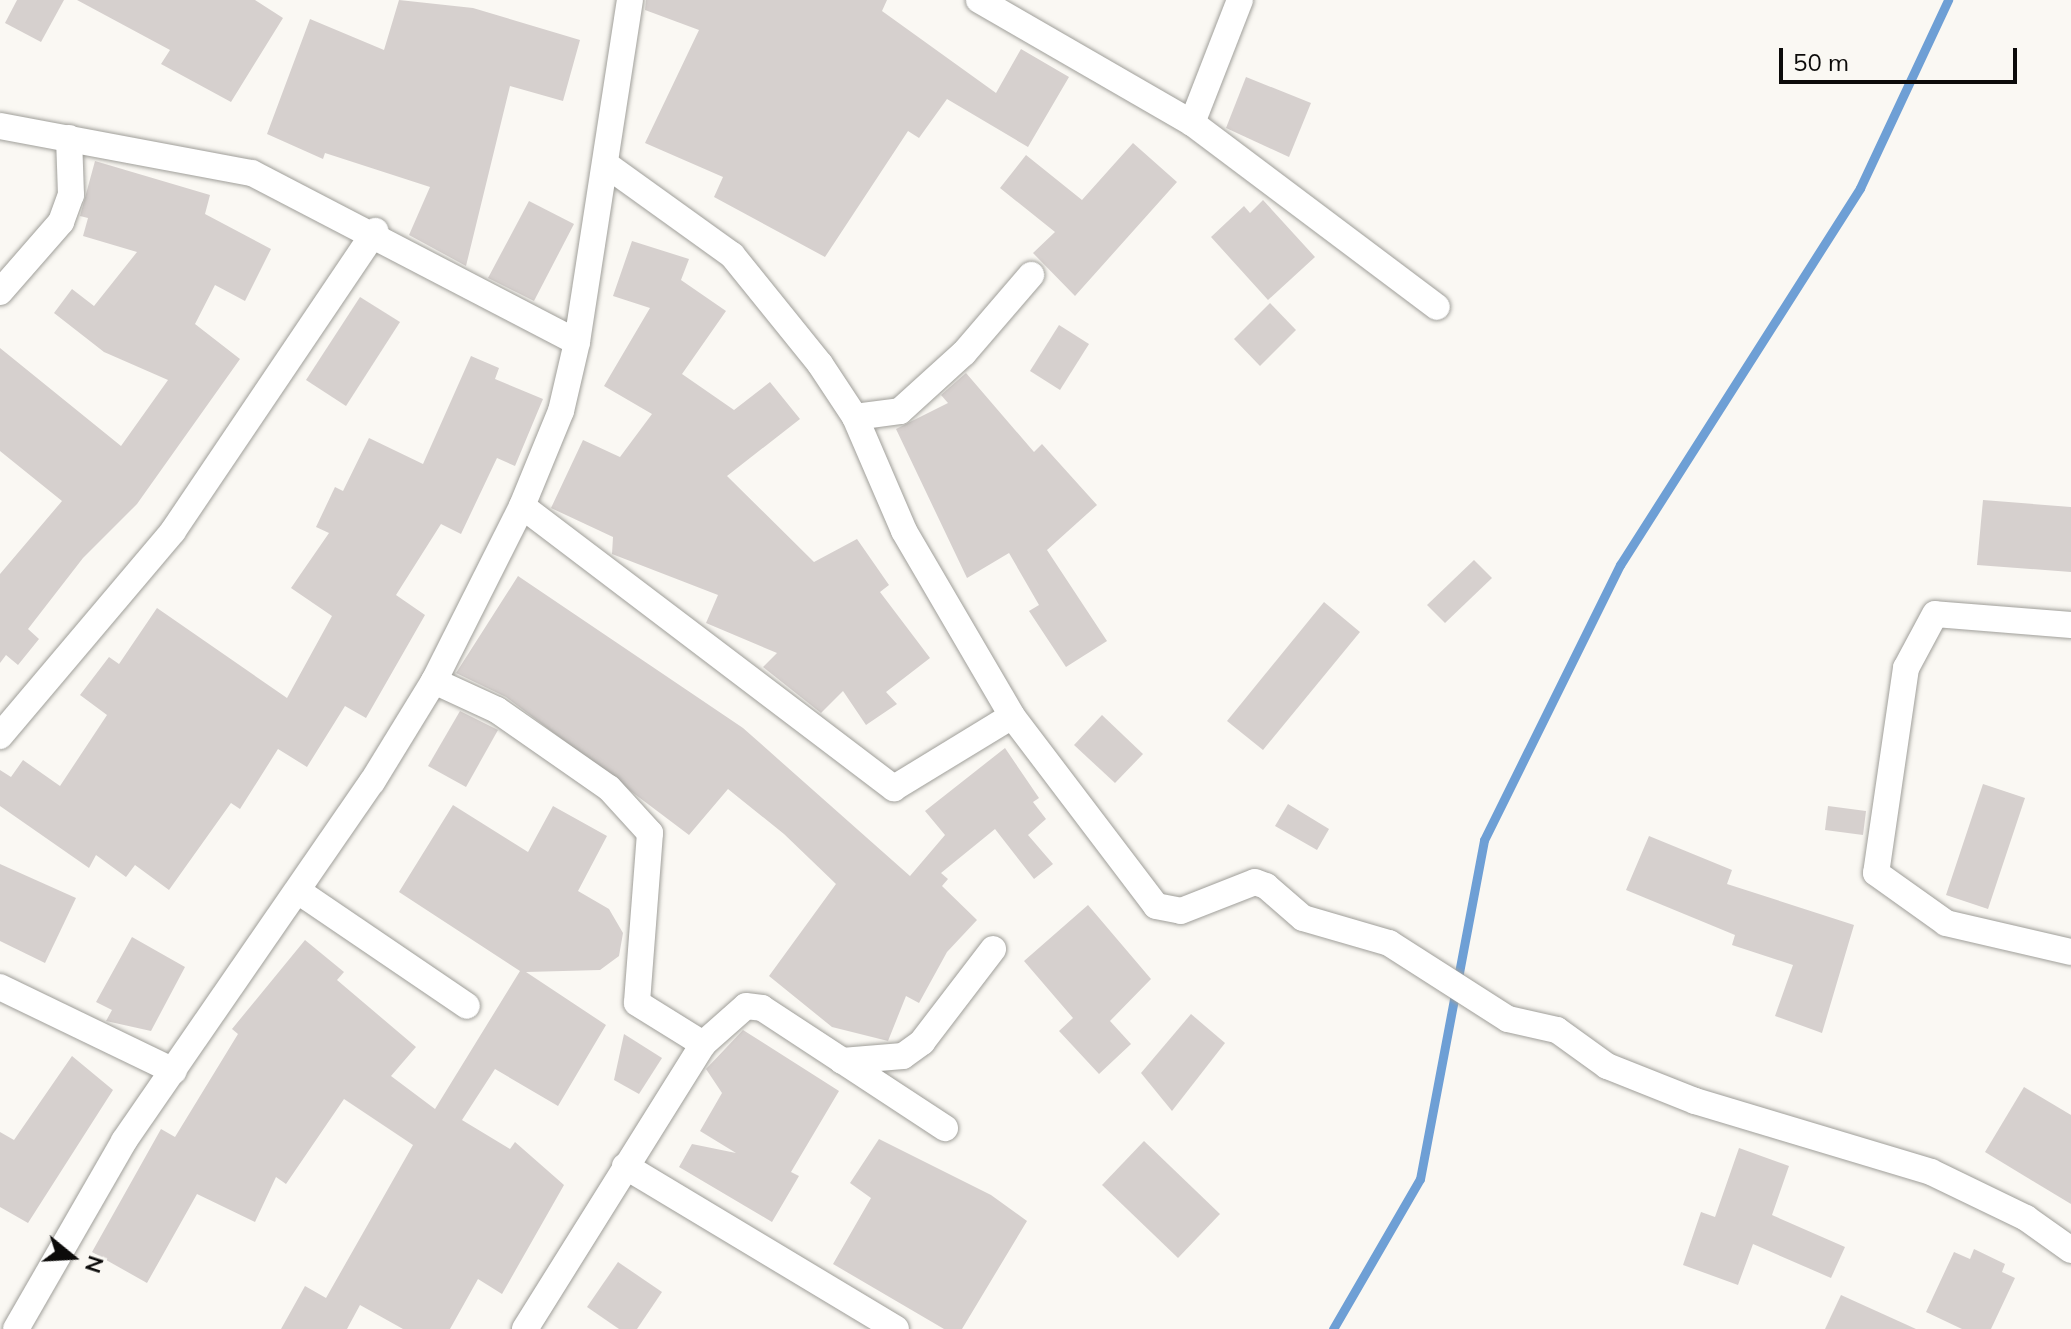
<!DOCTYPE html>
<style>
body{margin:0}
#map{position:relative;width:2071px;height:1329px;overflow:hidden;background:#faf8f3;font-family:Mulish,sans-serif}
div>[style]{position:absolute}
.stream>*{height:9px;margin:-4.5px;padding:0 4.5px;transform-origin:4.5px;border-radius:4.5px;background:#6e9fd5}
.building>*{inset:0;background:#d6d0ce}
.roads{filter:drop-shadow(0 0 2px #a09f9a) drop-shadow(0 0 2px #a09f9a)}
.minor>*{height:26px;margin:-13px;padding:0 13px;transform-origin:13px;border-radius:13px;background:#fff}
span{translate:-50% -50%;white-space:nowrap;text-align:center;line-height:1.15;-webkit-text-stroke:7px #faf8f3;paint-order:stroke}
.north{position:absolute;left:32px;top:1217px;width:80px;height:80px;-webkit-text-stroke:6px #faf8f3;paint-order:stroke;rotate:108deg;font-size:22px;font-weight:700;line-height:32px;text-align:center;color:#0c0b0a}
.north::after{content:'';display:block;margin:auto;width:28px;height:36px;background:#0c0b0a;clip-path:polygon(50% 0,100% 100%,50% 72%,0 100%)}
.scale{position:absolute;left:1779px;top:48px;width:238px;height:36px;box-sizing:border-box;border:4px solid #0c0b0a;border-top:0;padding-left:10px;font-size:24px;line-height:28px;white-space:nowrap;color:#0c0b0a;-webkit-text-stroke:6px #faf8f3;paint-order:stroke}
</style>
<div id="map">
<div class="stream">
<i style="left:1333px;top:1329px;width:173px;rotate:-59.9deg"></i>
<i style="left:1420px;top:1179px;width:345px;rotate:-79.3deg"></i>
<i style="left:1484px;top:840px;width:307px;rotate:-63.7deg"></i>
<i style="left:1620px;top:565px;width:447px;rotate:-57.5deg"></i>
<i style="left:1860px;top:188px;width:208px;rotate:-64.9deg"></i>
</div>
<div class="building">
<i style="clip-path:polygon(17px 0,64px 0,41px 42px,5px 23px)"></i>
<i style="clip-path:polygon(77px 0,255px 0,283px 18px,231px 102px,161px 64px,170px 50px)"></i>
<i style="clip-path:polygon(399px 0,473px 8px,580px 40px,563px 101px,510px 86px,466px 266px,409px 235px,430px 187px,325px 153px,323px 159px,267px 134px,310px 19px,384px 50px)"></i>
<i style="clip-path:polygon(646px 0,887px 0,882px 11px,996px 93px,1021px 49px,1069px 77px,1028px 147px,947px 99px,919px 138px,908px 131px,825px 257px,714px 197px,723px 177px,645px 143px,699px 30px,645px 10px)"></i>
<i style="clip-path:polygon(1246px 77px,1311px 103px,1289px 157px,1226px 128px)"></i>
<i style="clip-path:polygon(1133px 143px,1177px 182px,1075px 296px,1033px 253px,1055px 232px,1000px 188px,1026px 155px,1082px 200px)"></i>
<i style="clip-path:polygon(95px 161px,210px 195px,205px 214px,271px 249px,245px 301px,215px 285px,195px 324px,240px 359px,137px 504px,83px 558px,28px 629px,39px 639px,18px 665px,6px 655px,0 663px,0 574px,62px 501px,0 451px,0 348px,121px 446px,168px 380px,104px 352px,54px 313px,72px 289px,94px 306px,137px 252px,83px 236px,88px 218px,80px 216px)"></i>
<i style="clip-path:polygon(1263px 200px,1315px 257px,1268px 300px,1211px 237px,1244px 206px,1250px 213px)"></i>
<i style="clip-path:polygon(529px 201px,574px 224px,534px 301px,488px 278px)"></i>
<i style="clip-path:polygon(632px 241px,689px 259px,681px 280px,726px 311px,682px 374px,734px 410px,770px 382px,800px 419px,727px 476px,814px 562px,857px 539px,889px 585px,880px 592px,930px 658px,886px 692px,897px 704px,866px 725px,843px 691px,821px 713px,763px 667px,777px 653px,706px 623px,718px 595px,612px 554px,613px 537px,551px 508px,583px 440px,620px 457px,652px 414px,604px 386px,650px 308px,613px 296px)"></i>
<i style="clip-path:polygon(360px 297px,400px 322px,346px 406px,306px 380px)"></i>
<i style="clip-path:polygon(1270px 303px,1296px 330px,1260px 366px,1234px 339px)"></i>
<i style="clip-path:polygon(1059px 325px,1089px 344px,1060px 390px,1030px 371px)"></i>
<i style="clip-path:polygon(471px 356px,499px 368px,495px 379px,543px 399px,515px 466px,497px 458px,461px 534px,441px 524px,396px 595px,425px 615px,366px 718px,345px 706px,307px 767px,278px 749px,240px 809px,231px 803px,169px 890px,135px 865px,126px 877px,96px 855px,89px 868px,0 806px,0 770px,11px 777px,23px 760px,60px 786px,107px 715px,80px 695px,109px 657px,119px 664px,157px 608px,287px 698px,332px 616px,291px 588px,329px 533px,316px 527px,335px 487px,343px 491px,369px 438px,423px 464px)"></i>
<i style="clip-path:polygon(966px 373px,1034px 452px,1042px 444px,1097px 505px,1047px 550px,1107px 641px,1066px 667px,1029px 611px,1039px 605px,1009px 553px,967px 578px,896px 429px,948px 403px,941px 395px)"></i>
<i style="clip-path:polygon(1983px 500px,2071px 507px,2071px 572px,1977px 565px)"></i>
<i style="clip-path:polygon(1474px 560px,1492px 578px,1445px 623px,1427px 605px)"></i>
<i style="clip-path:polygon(518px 576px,743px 728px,910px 876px,945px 835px,925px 811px,1005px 748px,1039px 798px,1033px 802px,1046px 819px,1028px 835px,1053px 864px,1034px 879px,995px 829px,941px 873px,948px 879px,942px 886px,977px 920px,947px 952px,919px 1003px,906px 996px,888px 1041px,832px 1027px,769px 976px,836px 884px,784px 834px,728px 789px,689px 835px,506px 697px,456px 673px)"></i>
<i style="clip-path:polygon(1324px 602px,1360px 632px,1263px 750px,1227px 721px)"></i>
<i style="clip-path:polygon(460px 711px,498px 730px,466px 787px,428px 766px)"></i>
<i style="clip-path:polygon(1102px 715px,1143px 754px,1115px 783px,1074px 745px)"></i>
<i style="clip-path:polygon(1983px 784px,2025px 798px,1988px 909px,1946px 895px)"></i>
<i style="clip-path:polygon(1288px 804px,1329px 829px,1317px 850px,1275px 826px)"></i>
<i style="clip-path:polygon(453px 805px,528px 852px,553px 806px,607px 836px,578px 891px,609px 909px,623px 933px,619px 956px,600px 970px,526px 972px,606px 1025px,558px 1106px,495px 1069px,462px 1120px,510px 1149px,515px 1142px,564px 1185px,502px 1294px,478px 1279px,450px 1329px,403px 1329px,360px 1305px,347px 1329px,281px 1329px,305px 1286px,326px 1298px,413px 1145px,344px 1099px,286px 1184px,276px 1177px,255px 1222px,197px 1194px,147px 1283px,92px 1252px,161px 1129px,175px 1137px,238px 1034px,232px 1029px,305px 940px,344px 972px,337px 980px,416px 1047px,391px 1076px,435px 1109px,520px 971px,399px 892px)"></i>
<i style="clip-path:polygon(1828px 806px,1866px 811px,1863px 835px,1825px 830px)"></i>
<i style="clip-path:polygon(1649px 836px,1732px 870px,1727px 884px,1854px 925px,1822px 1033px,1775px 1016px,1793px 965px,1732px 945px,1735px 935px,1626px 890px)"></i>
<i style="clip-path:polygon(0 864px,76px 898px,45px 963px,0 941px)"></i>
<i style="clip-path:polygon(1088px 905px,1151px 979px,1110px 1021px,1131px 1044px,1099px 1074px,1059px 1031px,1073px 1018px,1024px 961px)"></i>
<i style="clip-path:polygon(132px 937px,185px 967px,151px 1031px,106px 1021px,112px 1010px,96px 1002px)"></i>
<i style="clip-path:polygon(1191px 1014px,1225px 1043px,1172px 1111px,1141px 1073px)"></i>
<i style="clip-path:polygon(743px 1030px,839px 1091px,791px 1172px,799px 1176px,772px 1222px,679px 1167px,692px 1144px,736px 1153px,700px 1131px,722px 1093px,706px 1069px)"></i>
<i style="clip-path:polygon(624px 1034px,662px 1058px,639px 1094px,614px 1080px)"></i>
<i style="clip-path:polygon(72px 1056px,113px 1090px,28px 1223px,0 1207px,0 1132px,14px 1140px)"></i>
<i style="clip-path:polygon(2024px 1087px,2071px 1115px,2071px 1204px,1985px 1152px)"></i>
<i style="clip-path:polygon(879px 1139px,991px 1195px,1027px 1221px,962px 1329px,944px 1329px,833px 1264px,871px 1198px,850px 1183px)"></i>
<i style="clip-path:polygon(1144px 1141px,1220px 1214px,1178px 1258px,1102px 1185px)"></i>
<i style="clip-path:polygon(1739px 1148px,1789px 1166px,1772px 1215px,1845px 1247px,1831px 1278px,1753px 1244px,1738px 1285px,1683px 1265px,1701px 1212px,1715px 1217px)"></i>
<i style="clip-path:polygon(1974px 1249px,2005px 1264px,2002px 1272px,2015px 1278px,1991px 1329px,1962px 1329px,1926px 1312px,1954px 1252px,1970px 1259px)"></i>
<i style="clip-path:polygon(618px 1262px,662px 1292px,637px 1329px,619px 1329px,587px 1307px)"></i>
<i style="clip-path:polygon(1841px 1295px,1916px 1329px,1825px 1329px)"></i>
</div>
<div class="roads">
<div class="minor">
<i style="left:979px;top:0;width:246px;rotate:30deg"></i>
<i style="left:1192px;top:123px;width:306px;rotate:36.9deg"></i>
<i style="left:1192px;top:123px;width:132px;rotate:-68.7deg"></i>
<i style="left:0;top:126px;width:256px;rotate:10.6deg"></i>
<i style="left:252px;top:173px;width:366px;rotate:27.5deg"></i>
<i style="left:608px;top:166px;width:153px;rotate:35.7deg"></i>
<i style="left:732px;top:255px;width:140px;rotate:51.1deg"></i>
<i style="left:820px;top:364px;width:64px;rotate:56.6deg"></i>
<i style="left:855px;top:417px;width:124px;rotate:66.7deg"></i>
<i style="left:904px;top:531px;width:214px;rotate:59.7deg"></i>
<i style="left:1012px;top:716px;width:238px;rotate:52.8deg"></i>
<i style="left:1156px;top:906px;width:25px;rotate:11deg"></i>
<i style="left:1181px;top:911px;width:79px;rotate:-21.4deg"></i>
<i style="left:1255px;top:882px;width:12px;rotate:20deg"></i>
<i style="left:1266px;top:886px;width:49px;rotate:40.9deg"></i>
<i style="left:1303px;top:918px;width:90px;rotate:16.2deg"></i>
<i style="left:1389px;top:943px;width:141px;rotate:32.6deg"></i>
<i style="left:1508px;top:1019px;width:50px;rotate:12.7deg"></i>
<i style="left:1557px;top:1030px;width:62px;rotate:35.8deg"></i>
<i style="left:1607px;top:1066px;width:95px;rotate:21.7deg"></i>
<i style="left:1695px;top:1101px;width:246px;rotate:16.7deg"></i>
<i style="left:1931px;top:1172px;width:106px;rotate:25.8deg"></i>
<i style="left:2026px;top:1218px;width:55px;rotate:35.4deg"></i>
<i style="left:0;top:292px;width:93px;rotate:-48.9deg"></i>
<i style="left:61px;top:222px;width:29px;rotate:-70deg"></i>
<i style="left:71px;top:195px;width:57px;rotate:-92deg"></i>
<i style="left:855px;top:417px;width:45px;rotate:-7.6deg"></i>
<i style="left:900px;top:411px;width:86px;rotate:-42.2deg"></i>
<i style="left:964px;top:353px;width:103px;rotate:-49.3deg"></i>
<i style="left:522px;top:506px;width:467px;rotate:37.2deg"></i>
<i style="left:894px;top:788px;width:138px;rotate:-31.4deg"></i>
<i style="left:2071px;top:625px;width:136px;rotate:-175.4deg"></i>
<i style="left:1935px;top:614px;width:61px;rotate:118.2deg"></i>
<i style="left:1906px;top:668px;width:207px;rotate:98.3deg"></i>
<i style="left:1876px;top:873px;width:86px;rotate:35.5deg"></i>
<i style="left:1946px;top:923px;width:128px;rotate:13.1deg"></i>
<i style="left:434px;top:681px;width:69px;rotate:24.7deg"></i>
<i style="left:497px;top:710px;width:136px;rotate:34.9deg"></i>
<i style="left:609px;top:788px;width:61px;rotate:47.7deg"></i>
<i style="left:650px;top:833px;width:170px;rotate:94.4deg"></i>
<i style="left:637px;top:1003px;width:78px;rotate:31.8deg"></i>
<i style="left:0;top:736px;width:268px;rotate:-49.8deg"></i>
<i style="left:173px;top:531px;width:362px;rotate:-56deg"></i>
<i style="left:298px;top:891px;width:204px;rotate:34.2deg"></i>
<i style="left:0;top:987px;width:193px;rotate:25.8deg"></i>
<i style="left:842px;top:1061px;width:61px;rotate:-4.7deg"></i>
<i style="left:903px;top:1056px;width:24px;rotate:-36deg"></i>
<i style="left:922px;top:1042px;width:117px;rotate:-52.6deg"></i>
<i style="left:625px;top:1166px;width:316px;rotate:31deg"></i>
<i style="left:16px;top:1329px;width:217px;rotate:-60.1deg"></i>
<i style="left:124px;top:1141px;width:436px;rotate:-55.4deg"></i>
<i style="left:372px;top:782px;width:119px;rotate:-58.5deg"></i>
<i style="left:434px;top:681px;width:196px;rotate:-63.3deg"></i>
<i style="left:522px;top:506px;width:103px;rotate:-67.7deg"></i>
<i style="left:561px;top:411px;width:71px;rotate:-76.9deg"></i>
<i style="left:577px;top:342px;width:346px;rotate:-81.2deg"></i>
<i style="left:525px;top:1329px;width:336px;rotate:-58deg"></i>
<i style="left:703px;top:1044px;width:57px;rotate:-41.5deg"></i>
<i style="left:746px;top:1006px;width:16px;rotate:7deg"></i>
<i style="left:762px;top:1008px;width:219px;rotate:33.3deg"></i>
</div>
</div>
<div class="north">N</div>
<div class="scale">50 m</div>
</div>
